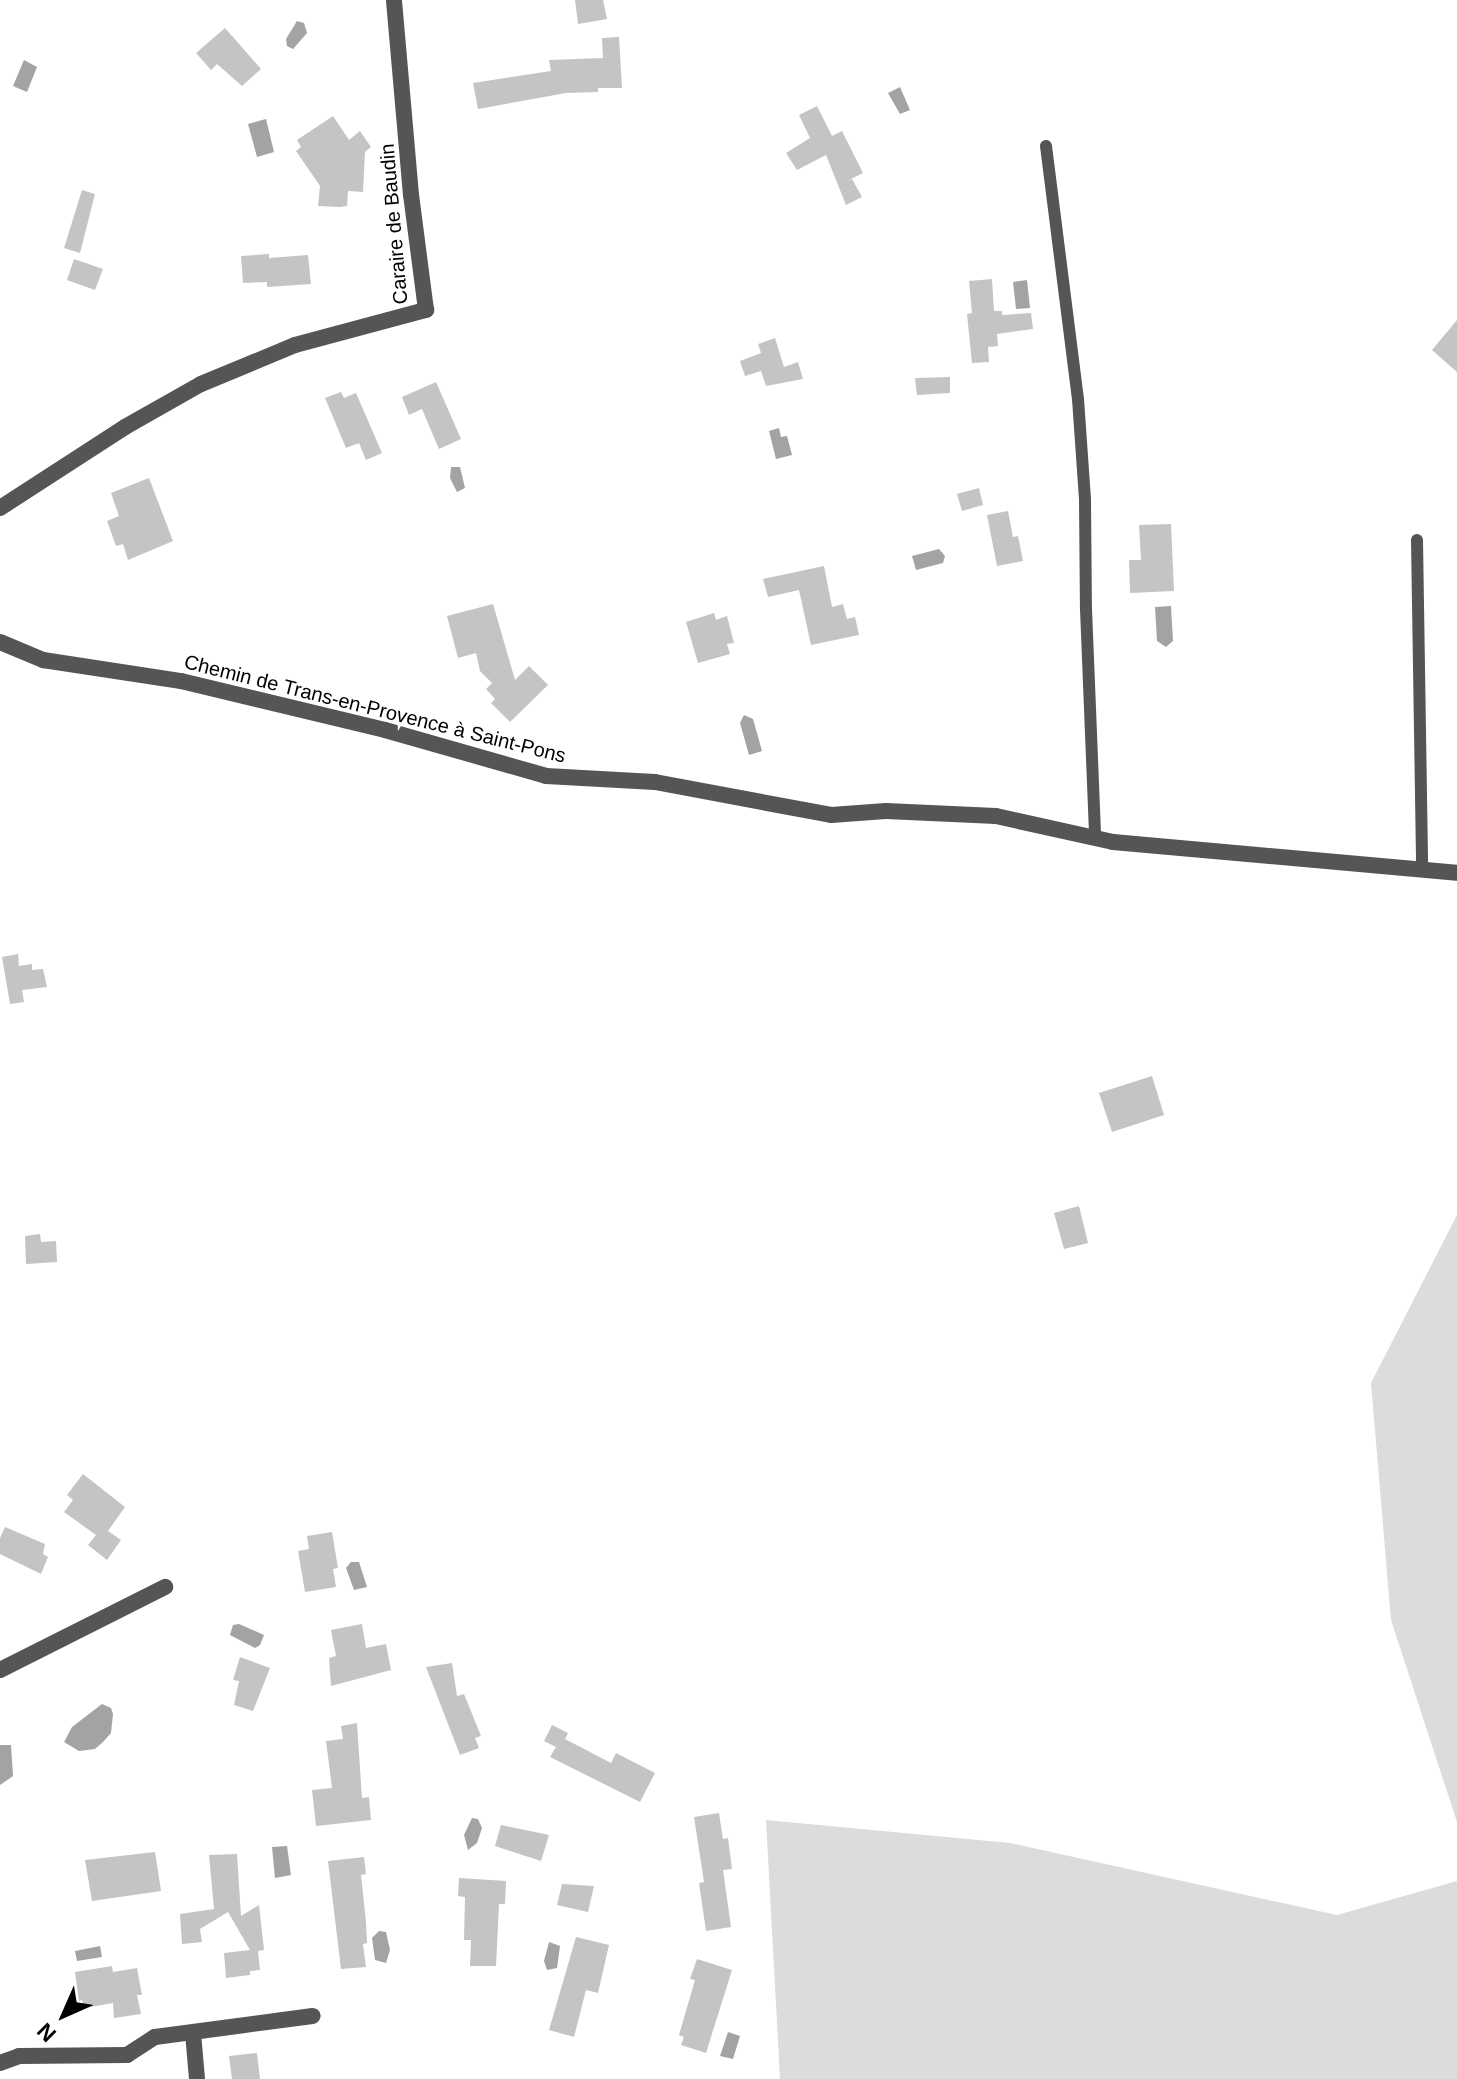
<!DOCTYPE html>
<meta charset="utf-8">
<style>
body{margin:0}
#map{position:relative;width:1457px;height:2079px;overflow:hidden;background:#fff;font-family:Helvetica,sans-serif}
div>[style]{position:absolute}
.green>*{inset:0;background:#dcdcdc}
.water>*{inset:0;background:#a3a3a3}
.building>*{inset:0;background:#c4c4c4}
.lane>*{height:12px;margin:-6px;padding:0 6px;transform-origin:6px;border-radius:6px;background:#555}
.street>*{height:16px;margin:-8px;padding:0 8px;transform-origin:8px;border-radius:8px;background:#555}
span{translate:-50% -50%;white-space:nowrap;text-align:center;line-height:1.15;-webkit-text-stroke:6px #fff;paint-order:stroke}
.street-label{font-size:20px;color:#000}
.north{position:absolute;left:24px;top:1975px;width:80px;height:80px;-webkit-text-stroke:6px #fff;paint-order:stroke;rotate:225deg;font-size:22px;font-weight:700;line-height:32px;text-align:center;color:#000}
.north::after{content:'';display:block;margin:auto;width:28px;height:36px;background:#000;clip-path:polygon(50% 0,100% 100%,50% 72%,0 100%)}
</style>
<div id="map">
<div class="green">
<i style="clip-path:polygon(1457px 1215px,1457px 1822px,1391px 1620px,1371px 1383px)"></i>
<i style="clip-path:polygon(766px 1820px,1010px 1843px,1337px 1915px,1457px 1881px,1457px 2079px,780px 2079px)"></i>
</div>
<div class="water">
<i style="clip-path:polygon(297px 21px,304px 23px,307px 33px,293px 49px,287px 46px,286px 39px)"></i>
<i style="clip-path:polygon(24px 60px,37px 67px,27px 92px,13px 86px)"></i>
<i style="clip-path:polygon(900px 87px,910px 110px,900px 114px,888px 93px)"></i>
<i style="clip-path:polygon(266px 119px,274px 152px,257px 157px,248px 124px)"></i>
<i style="clip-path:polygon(1027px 280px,1030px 308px,1016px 309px,1013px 282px)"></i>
<i style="clip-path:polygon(779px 428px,781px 437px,787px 436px,792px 455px,776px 459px,769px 431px)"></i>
<i style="clip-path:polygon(451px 467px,460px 467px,465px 488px,457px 492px,450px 478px)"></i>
<i style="clip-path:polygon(939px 549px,945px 556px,943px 563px,916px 570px,912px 556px)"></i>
<i style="clip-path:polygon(1171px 606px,1173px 641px,1166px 647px,1157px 641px,1155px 607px)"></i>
<i style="clip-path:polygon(744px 715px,753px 719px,762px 751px,749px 755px,740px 723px)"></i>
<i style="clip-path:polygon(351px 1562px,359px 1562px,367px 1587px,354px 1590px,346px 1568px)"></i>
<i style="clip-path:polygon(239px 1624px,264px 1635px,260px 1645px,255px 1648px,230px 1635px,233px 1625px)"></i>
<i style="clip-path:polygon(102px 1704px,111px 1708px,113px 1714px,111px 1733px,103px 1742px,95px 1749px,79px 1751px,64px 1742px,72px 1727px)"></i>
<i style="clip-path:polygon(0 1745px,11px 1745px,13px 1776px,0 1785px)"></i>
<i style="clip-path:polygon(472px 1818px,478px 1819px,482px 1828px,477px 1843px,468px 1850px,464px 1835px)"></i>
<i style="clip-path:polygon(287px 1846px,291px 1875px,275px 1878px,272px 1847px)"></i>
<i style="clip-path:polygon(379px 1931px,386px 1932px,390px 1950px,386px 1963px,375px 1960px,372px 1938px)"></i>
<i style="clip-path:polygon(549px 1942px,560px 1946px,557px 1968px,547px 1970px,544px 1961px)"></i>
<i style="clip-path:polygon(100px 1946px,102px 1957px,77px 1961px,75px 1951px)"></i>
<i style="clip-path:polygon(728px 2032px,740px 2036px,733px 2059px,720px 2056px)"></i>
</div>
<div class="building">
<i style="clip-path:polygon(575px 0,603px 0,607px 19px,578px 24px)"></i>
<i style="clip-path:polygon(225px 28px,261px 69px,242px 86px,217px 64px,211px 70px,196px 53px)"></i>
<i style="clip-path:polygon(619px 37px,622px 88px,598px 88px,598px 92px,566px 93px,478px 109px,473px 83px,551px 71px,549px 60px,603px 58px,602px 38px)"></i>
<i style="clip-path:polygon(817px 106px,832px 136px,842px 131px,863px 173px,847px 181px,852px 179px,862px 197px,846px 205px,826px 155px,797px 170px,786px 153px,810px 138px,799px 115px)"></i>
<i style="clip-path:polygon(333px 116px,349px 140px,360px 131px,371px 147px,365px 152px,363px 192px,348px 191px,347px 206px,340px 207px,318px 206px,320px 186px,296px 151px,301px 147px,297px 140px)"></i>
<i style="clip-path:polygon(82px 190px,95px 194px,80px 253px,64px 248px)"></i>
<i style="clip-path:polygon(269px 254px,269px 258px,308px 255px,311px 284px,267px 287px,267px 282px,243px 283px,241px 256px)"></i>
<i style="clip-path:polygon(74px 259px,103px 269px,95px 290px,67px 280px)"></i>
<i style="clip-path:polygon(992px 279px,994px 311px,1002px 311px,1002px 315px,1031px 313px,1033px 329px,997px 334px,998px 346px,988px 347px,989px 362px,972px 363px,967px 314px,972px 313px,969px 281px)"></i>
<i style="clip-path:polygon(1457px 320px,1457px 372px,1432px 350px)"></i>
<i style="clip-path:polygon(775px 338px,784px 367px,798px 362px,803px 379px,766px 386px,761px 371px,745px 376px,740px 361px,761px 353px,758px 344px)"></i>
<i style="clip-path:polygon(950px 377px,950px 393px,917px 395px,915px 378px)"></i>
<i style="clip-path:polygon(436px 382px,461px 439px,439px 449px,422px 409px,409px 415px,402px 397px)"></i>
<i style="clip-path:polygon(341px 392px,344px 398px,356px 393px,382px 453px,366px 460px,359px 443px,346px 448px,325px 398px)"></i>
<i style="clip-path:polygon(149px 478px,173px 541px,128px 560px,123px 544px,116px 546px,107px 521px,119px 516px,111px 493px)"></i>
<i style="clip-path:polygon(979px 488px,983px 505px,962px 511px,957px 494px)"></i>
<i style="clip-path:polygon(1008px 511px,1013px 537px,1018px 536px,1023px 561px,997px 566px,987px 515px)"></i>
<i style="clip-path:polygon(1171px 524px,1174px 591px,1130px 593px,1129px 560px,1141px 560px,1139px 525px)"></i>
<i style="clip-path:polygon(824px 566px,832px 607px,843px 604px,847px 619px,855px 617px,859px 635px,811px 645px,799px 590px,768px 597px,763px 579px)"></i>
<i style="clip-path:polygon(493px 604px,515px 680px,529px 666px,548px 685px,510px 722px,491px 703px,495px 699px,486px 689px,492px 683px,480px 671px,476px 653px,458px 658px,447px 616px)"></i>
<i style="clip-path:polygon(714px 613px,716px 620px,727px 616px,734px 643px,727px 644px,730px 654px,698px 663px,686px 622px)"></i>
<i style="clip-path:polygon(18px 954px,19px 966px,32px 964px,32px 970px,43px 969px,47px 987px,22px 990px,24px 1002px,10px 1004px,2px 957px)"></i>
<i style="clip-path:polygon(1152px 1076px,1164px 1115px,1112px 1132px,1099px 1093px)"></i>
<i style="clip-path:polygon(1079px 1206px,1088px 1243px,1064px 1249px,1054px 1213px)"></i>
<i style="clip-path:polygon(40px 1234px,41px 1242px,56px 1241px,57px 1262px,26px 1264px,25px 1236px)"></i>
<i style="clip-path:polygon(83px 1474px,125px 1507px,108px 1531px,121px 1540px,107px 1560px,88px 1545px,96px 1535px,64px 1512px,73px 1500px,67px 1495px)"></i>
<i style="clip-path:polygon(5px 1527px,45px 1544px,43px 1554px,48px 1557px,41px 1574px,0 1554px,0 1538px)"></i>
<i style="clip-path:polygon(332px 1532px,338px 1568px,333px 1569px,336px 1587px,305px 1592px,298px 1551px,309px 1549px,307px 1536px)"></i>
<i style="clip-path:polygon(362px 1624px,366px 1648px,386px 1644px,391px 1670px,331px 1686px,329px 1658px,336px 1656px,331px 1630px)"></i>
<i style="clip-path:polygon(240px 1657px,270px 1668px,253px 1711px,234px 1705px,239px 1681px,233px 1680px)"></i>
<i style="clip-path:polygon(452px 1663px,457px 1696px,464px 1694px,481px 1736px,475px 1738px,479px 1748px,460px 1755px,426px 1667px)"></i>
<i style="clip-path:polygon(357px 1723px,362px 1798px,369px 1797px,371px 1820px,316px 1826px,312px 1790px,332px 1788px,326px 1741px,343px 1739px,341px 1726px)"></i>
<i style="clip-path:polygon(552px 1725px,568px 1733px,565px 1739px,611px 1763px,616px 1753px,655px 1773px,640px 1802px,550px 1757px,556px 1747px,544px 1741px)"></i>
<i style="clip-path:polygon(719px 1813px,723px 1839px,728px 1838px,732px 1869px,723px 1870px,731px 1927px,706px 1931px,699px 1883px,704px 1882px,694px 1817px)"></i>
<i style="clip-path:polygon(501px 1825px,549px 1835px,541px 1861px,495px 1846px)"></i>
<i style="clip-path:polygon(155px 1852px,161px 1891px,92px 1901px,85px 1860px)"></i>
<i style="clip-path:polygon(237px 1854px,241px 1916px,259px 1905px,264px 1950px,258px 1951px,260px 1970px,250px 1971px,250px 1975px,226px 1978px,224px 1953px,250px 1950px,228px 1912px,200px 1929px,202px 1942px,182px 1944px,180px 1914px,214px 1909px,209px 1855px)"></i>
<i style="clip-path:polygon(364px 1857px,366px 1874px,361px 1875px,366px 1922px,367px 1943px,363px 1944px,366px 1967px,341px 1969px,328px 1861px)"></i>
<i style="clip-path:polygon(459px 1878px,506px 1881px,505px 1904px,499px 1904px,496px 1966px,470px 1966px,471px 1940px,464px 1940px,465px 1897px,458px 1896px)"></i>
<i style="clip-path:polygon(562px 1884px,594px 1886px,588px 1912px,557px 1905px)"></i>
<i style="clip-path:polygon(576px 1937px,609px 1945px,598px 1993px,586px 1990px,574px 2037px,549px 2030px)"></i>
<i style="clip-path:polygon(697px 1959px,732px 1970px,706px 2053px,681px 2045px,684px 2037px,679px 2035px,695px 1980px,690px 1979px)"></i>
<i style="clip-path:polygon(112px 1966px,113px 1972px,137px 1968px,142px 1995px,137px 1995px,141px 2014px,114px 2018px,113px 2003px,84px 2008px,82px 2000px,79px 2001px,75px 1972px)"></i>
<i style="clip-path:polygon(257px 2053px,260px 2079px,232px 2079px,229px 2056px)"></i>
</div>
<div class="lane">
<i style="left:1046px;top:146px;width:255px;rotate:82.8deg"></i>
<i style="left:1078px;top:399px;width:101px;rotate:86deg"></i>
<i style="left:1085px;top:500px;width:109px;rotate:89.5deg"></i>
<i style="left:1086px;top:609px;width:229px;rotate:87.7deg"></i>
<i style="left:1417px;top:540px;width:329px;rotate:89.1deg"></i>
</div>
<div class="street">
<i style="left:0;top:508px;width:149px;rotate:-32.9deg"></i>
<i style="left:125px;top:427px;width:87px;rotate:-29.5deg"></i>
<i style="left:201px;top:384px;width:102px;rotate:-22.5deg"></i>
<i style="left:295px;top:345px;width:136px;rotate:-15deg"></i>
<i style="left:426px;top:310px;width:116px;rotate:-97.4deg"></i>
<i style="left:411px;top:195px;width:196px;rotate:-95deg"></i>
<i style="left:0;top:642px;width:47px;rotate:22.7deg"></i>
<i style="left:43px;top:660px;width:140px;rotate:8.7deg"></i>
<i style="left:181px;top:681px;width:210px;rotate:13.5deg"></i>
<i style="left:385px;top:730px;width:167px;rotate:15.9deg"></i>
<i style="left:546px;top:776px;width:109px;rotate:3.2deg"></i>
<i style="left:655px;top:782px;width:179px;rotate:10.6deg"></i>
<i style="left:831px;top:815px;width:55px;rotate:-4.2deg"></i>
<i style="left:886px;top:811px;width:110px;rotate:2.6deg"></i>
<i style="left:996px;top:816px;width:120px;rotate:12.5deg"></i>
<i style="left:1113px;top:842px;width:345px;rotate:5.1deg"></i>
<i style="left:0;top:1670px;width:185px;rotate:-26.7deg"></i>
<i style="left:193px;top:2033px;width:46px;rotate:85deg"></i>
<i style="left:0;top:2063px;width:20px;rotate:-20deg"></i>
<i style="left:19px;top:2056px;width:108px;rotate:-0.5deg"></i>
<i style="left:127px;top:2055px;width:33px;rotate:-33deg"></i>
<i style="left:155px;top:2037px;width:159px;rotate:-7.6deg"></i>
</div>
<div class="street-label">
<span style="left:394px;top:224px;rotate:-95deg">Caraire de Baudin</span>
<span style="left:375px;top:709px;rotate:14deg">Chemin de Trans-en-Provence à Saint-Pons</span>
</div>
<div class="north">N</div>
</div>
